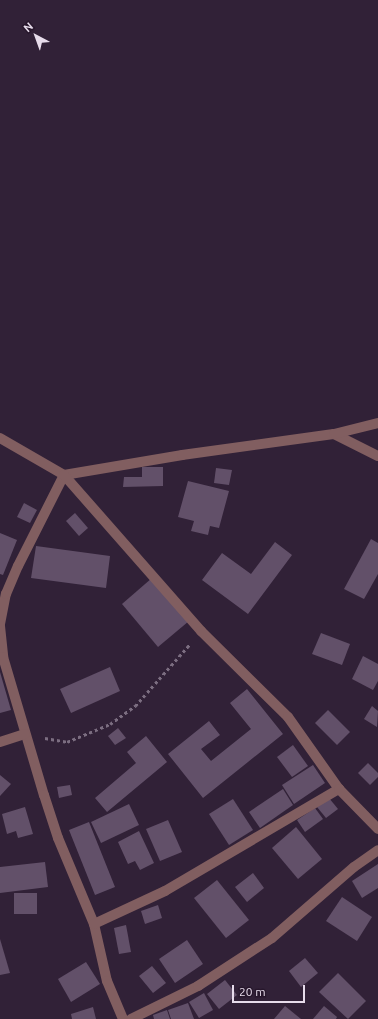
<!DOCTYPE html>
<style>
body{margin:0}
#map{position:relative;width:378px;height:1019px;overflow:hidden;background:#312137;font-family:Ubuntu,sans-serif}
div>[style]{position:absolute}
.building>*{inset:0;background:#625069}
.path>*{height:2.5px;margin-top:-1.25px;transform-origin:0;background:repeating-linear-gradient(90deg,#7c6e81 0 3px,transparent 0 6px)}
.lane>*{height:10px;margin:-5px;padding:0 5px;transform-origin:5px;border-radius:5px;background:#815e60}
.street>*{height:10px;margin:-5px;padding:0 5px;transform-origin:5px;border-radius:5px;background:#815e60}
span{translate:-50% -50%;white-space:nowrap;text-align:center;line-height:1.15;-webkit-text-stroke:3.5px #27172c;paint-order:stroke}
.north{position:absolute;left:16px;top:16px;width:40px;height:40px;-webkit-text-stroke:3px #27172c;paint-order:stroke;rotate:319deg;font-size:11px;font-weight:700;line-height:16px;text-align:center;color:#e7dceb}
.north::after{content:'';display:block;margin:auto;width:14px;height:18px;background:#e7dceb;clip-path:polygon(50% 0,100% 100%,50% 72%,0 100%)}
.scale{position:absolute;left:232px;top:985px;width:73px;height:18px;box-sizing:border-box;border:2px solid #e7dceb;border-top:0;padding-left:5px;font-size:12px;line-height:14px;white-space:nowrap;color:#e7dceb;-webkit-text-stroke:3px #27172c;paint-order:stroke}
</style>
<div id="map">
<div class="building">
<i style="clip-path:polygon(142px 467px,163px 467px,163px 486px,123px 487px,124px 477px,142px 477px)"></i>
<i style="clip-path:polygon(216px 468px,232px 470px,229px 485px,214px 483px)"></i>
<i style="clip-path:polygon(188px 481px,229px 491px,219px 528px,210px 526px,208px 535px,191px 531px,194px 521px,178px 517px)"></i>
<i style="clip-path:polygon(24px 503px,37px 510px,30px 523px,17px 517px)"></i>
<i style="clip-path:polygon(75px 513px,88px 528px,79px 536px,66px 521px)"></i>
<i style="clip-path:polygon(0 533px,17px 540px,3px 575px,0 574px)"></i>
<i style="clip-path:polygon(371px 539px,378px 543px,378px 574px,364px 599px,344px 589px)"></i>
<i style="clip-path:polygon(275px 542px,292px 555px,248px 614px,202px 580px,222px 553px,251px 574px)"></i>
<i style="clip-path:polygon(36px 546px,110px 556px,106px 588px,31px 578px)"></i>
<i style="clip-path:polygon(152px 578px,189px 621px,158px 647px,122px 604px)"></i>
<i style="clip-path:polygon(321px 633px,350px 644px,342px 665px,312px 654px)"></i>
<i style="clip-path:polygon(363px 656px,378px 664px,378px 681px,373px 690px,352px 679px)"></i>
<i style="clip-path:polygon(110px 667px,120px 691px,71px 713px,60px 689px)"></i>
<i style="clip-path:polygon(0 672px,11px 710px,0 713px)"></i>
<i style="clip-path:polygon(247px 689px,283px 734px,203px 798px,168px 754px,209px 721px,220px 735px,201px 749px,211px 761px,251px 729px,230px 703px)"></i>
<i style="clip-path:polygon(372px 706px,378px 711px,377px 727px,364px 719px)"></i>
<i style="clip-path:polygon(328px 710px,350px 732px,337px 745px,315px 723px)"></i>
<i style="clip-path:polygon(118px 728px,126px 738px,115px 745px,108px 736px)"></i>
<i style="clip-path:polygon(146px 736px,167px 762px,107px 812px,95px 798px,136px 763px,127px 752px)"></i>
<i style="clip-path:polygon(293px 745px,308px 766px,292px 777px,277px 757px)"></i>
<i style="clip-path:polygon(368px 763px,378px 773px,378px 777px,370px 785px,358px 773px)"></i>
<i style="clip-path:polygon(313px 765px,325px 783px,294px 804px,282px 785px)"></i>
<i style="clip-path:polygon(0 775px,11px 784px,0 796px)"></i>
<i style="clip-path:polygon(70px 785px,72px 795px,59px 798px,57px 787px)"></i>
<i style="clip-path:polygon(283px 789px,293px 805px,260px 828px,249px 812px)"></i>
<i style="clip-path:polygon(329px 798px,338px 809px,326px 818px,317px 807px)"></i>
<i style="clip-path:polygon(233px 799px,253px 830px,229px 845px,209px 814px)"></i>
<i style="clip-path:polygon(129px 804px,139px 825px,101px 843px,91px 822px)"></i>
<i style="clip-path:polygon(25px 807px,33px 834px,18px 838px,16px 831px,7px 834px,2px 814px)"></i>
<i style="clip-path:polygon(315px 808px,323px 819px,305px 832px,297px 820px)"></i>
<i style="clip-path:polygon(168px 820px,182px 852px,160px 861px,146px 829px)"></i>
<i style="clip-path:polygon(89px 822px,115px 887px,95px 895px,69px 830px)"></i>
<i style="clip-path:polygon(296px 827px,322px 859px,298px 879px,272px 848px)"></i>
<i style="clip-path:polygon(139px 831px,154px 863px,140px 870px,135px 861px,128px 864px,118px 842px)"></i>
<i style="clip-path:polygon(45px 862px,48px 887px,0 893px,0 867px)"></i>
<i style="clip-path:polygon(378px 864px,378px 888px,362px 898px,352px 881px)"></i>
<i style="clip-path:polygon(253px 873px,264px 888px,247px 902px,235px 887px)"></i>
<i style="clip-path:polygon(217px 880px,249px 920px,226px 938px,194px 898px)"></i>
<i style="clip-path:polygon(14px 893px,37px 893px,37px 914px,14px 914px)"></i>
<i style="clip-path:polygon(342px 897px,372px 917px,357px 941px,326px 921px)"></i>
<i style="clip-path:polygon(158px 905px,162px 918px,145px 924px,141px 911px)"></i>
<i style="clip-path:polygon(126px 925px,131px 952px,119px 954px,114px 928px)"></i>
<i style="clip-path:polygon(0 939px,10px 973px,0 975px)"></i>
<i style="clip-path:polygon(187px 940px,203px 964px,175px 983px,159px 959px)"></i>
<i style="clip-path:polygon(305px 958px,318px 973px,301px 987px,289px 971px)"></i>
<i style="clip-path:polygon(86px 962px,100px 984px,71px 1002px,58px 979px)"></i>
<i style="clip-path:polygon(152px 966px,166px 983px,153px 993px,139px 976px)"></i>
<i style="clip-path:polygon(338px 973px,366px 1001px,348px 1019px,319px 992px)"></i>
<i style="clip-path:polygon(225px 980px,237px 995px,219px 1009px,207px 994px)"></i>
<i style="clip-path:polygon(204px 993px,213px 1010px,199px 1018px,189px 1002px)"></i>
<i style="clip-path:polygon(188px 1003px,194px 1019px,171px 1019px,168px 1010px)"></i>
<i style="clip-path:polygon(285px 1006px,301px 1019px,274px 1019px)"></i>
<i style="clip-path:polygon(324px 1006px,337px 1017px,336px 1019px,313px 1019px)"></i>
<i style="clip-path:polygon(93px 1007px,96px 1019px,72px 1019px,71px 1014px)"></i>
<i style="clip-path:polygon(167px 1010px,170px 1019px,154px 1019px,153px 1015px)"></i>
</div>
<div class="path">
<i style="left:45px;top:738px;width:22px;rotate:10deg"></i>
<i style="left:67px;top:742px;width:47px;rotate:-22.7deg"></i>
<i style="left:110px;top:724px;width:31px;rotate:-36deg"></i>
<i style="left:135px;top:706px;width:83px;rotate:-48.4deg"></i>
</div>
<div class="lane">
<i style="left:334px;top:434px;width:49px;rotate:26.6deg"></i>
<i style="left:0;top:624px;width:31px;rotate:-79deg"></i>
<i style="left:6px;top:594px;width:30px;rotate:-67deg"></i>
<i style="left:18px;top:566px;width:102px;rotate:-63.2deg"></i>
<i style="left:64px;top:475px;width:120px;rotate:-9.6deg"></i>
<i style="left:182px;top:455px;width:153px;rotate:-7.9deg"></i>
<i style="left:334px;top:434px;width:45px;rotate:-14deg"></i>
<i style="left:0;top:626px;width:31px;rotate:84deg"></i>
<i style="left:3px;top:657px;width:144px;rotate:73.5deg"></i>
<i style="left:44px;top:795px;width:45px;rotate:72deg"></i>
<i style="left:58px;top:838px;width:93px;rotate:67.3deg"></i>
<i style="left:94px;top:924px;width:58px;rotate:77.2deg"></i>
<i style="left:107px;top:981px;width:41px;rotate:67.2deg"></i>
<i style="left:0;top:742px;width:26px;rotate:-18deg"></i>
<i style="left:94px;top:924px;width:78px;rotate:-24.9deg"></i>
<i style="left:165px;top:891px;width:202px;rotate:-30.4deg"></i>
<i style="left:131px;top:1019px;width:75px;rotate:-26.2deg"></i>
<i style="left:198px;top:986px;width:88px;rotate:-33deg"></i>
<i style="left:272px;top:938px;width:108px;rotate:-40.9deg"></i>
<i style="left:354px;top:867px;width:29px;rotate:-35deg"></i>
</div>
<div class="street">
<i style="left:0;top:438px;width:74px;rotate:30deg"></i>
<i style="left:64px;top:475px;width:208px;rotate:48.7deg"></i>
<i style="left:201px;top:631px;width:122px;rotate:44.7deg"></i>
<i style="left:288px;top:717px;width:88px;rotate:54.7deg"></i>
<i style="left:339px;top:789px;width:56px;rotate:45.7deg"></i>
</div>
<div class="north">N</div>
<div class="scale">20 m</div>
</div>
